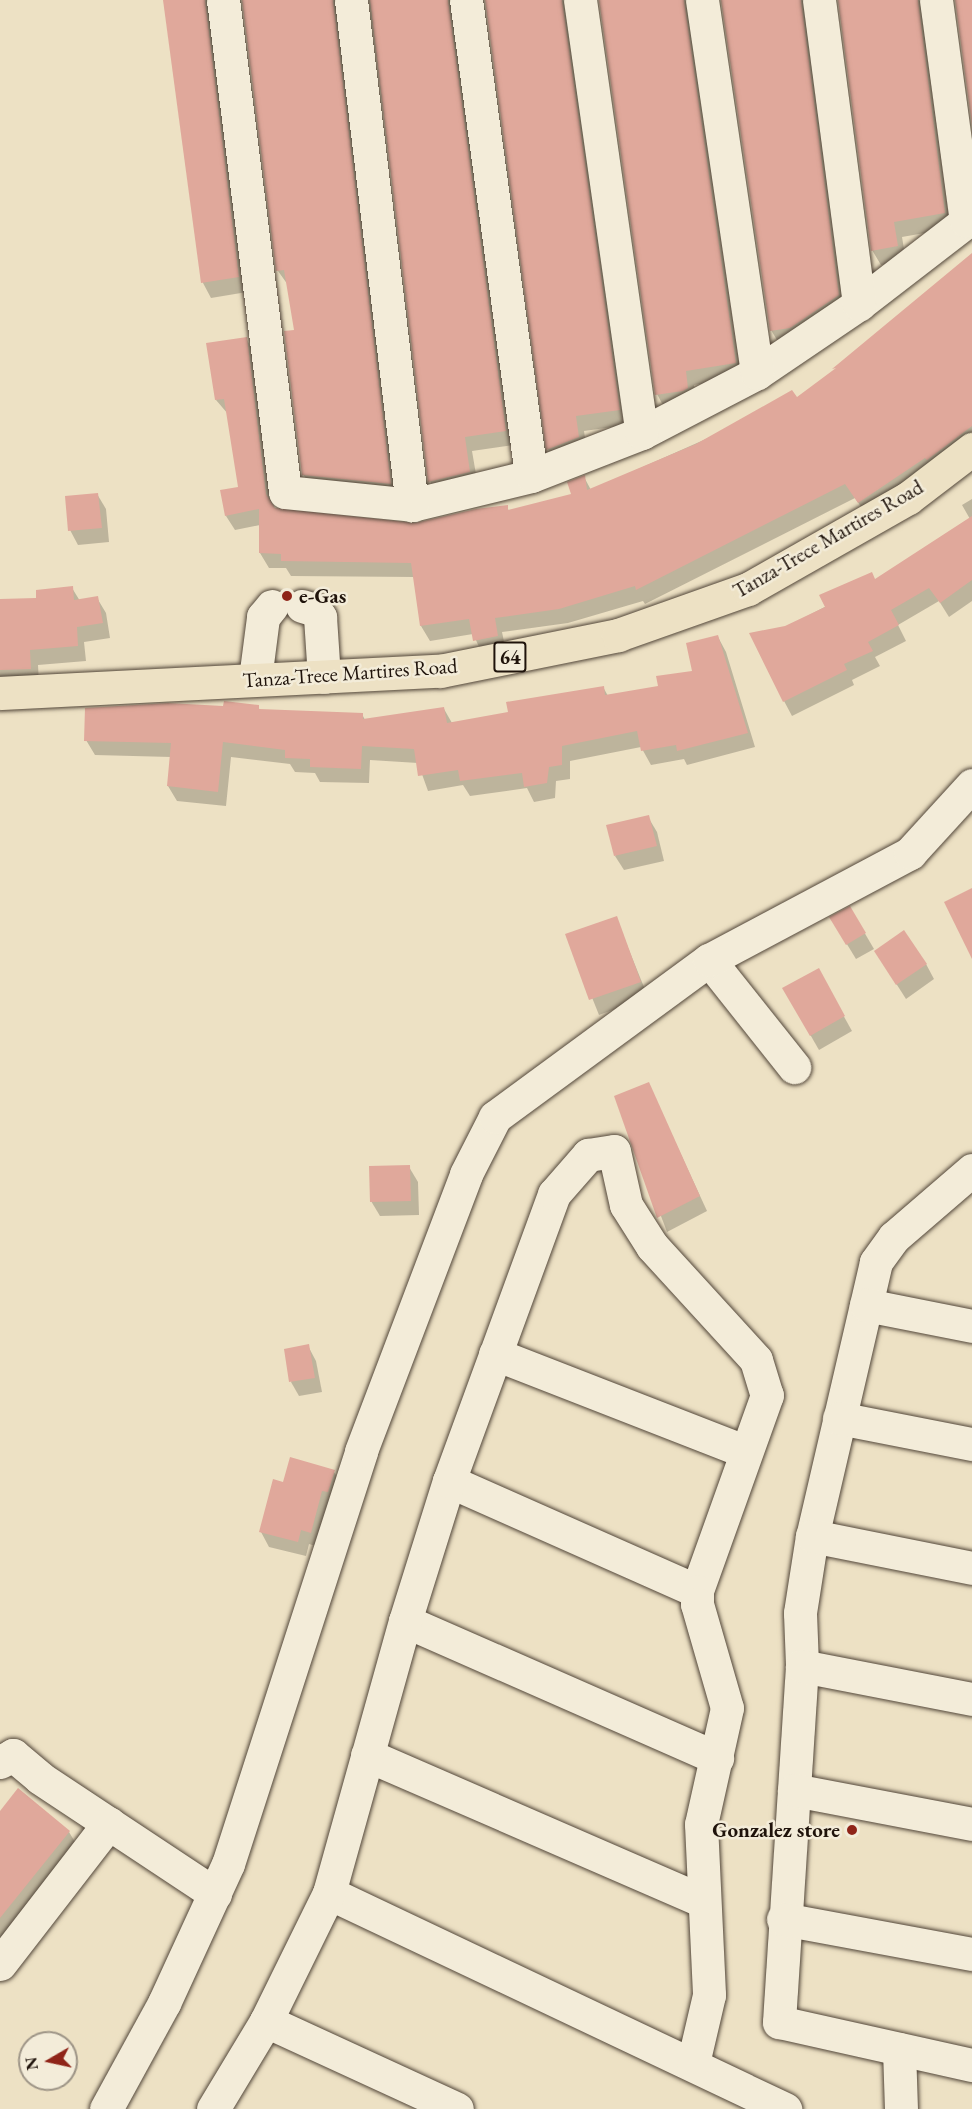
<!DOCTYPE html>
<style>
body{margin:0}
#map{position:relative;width:972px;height:2109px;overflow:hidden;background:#ede1c4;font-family:"EB Garamond",serif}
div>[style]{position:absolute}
.shadow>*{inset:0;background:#0003}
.building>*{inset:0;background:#e0a89b}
.roads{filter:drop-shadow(0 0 2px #524639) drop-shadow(0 0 2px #524639)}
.minor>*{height:33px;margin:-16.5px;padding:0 16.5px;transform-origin:16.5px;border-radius:16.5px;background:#f3ecd9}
.major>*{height:33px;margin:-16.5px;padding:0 16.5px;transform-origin:16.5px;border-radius:16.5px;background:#ede1c4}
.dots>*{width:16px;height:16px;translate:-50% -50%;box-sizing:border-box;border:3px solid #f3ecd9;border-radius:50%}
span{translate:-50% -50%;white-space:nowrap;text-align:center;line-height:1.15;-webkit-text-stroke:5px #f3ecd9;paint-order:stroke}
.shield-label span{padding:2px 4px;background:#f3ecd9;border:2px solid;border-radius:4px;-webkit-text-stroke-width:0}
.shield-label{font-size:20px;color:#1f130b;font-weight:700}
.street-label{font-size:21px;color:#1f130b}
.poi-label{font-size:21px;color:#1f130b;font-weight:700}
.left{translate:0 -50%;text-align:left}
.right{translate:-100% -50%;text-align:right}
.north{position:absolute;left:18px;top:2031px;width:60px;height:60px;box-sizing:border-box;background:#f3ecd9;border:2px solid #9e9587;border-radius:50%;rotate:261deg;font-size:16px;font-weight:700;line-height:24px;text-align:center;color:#1f130b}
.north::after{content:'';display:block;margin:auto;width:21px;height:27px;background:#8f2418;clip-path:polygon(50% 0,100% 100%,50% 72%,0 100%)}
</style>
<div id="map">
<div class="shadow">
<i style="clip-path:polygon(165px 0,219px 0,247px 292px,211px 298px,203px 283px)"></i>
<i style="clip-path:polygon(242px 0,348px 0,398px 498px,312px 489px,303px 474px,296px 331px,288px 285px,278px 271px)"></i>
<i style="clip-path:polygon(369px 0,463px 0,513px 445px,472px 451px,478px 486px,438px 496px,430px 481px)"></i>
<i style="clip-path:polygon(486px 0,577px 0,627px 425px,584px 431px,587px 452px,556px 464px,548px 449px)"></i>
<i style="clip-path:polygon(599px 0,700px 0,744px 377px,694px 385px,696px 403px,665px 409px,657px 394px)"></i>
<i style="clip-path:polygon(721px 0,819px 0,846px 310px,780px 345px,771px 330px)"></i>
<i style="clip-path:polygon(838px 0,933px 0,953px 228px,902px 237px,906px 261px,881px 265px,872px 250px)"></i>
<i style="clip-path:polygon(972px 254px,972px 445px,868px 517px,855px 498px,645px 604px,643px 601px,568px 623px,502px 632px,506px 651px,483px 655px,473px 634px,430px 641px,421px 626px,414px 577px,291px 576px,286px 568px,269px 568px,260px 553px,260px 525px,235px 530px,226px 516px,239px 488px,228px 414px,216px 400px,246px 338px,254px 353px,274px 508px,411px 525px,507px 507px,509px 511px,573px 495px,584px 477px,591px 490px,796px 399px,835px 371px)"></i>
<i style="clip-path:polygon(97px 494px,106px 509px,109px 542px,78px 545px,70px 530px)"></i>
<i style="clip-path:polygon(972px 499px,972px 601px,949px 617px,939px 601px,898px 625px,906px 641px,875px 657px,880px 666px,852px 680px,854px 685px,792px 716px,784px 701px,786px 627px,875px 581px,970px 519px,962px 505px)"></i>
<i style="clip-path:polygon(72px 588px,80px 601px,97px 598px,106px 613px,110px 638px,84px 642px,86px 661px,38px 665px,39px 683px,0 685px,0 601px,38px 599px)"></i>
<i style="clip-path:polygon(718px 637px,726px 652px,755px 747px,687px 765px,684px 759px,651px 765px,641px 747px,570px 761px,570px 779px,556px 781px,555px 798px,534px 802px,527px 788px,470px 796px,463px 785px,428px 791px,418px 763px,370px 760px,369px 783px,320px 782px,315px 773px,295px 772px,290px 764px,231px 757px,226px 806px,177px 801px,168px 786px,171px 757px,95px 755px,86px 740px,258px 707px,260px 710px,362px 714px,365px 720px,444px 709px,452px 723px,510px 713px,603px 687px,608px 696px,660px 687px,694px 672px)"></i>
<i style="clip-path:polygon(648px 817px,657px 832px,664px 861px,624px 870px,615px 856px)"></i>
<i style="clip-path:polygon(850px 908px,874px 949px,856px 959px,831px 918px)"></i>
<i style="clip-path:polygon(616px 918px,648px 997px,599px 1015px,567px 935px)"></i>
<i style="clip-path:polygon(876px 952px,926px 964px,934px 979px,906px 999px)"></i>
<i style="clip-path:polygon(818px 970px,852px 1031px,819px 1050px,784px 989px)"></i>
<i style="clip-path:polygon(648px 1083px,707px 1211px,667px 1232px,616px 1097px)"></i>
<i style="clip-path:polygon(409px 1167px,418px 1182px,419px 1215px,380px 1216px,371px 1201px)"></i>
<i style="clip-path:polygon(308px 1346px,316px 1361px,322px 1392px,299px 1396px,291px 1382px)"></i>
<i style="clip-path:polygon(334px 1472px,343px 1486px,319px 1547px,309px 1544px,306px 1556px,269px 1547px,261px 1532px,284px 1483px)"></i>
<i style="clip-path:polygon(18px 1790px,69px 1832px,78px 1847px,0 1943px,0 1814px)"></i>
</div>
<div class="building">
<i style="clip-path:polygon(163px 0,205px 0,239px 277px,201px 283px)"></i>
<i style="clip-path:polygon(242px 0,333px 0,391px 484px,302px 475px,284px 331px,294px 330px,284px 270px,276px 271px)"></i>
<i style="clip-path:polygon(370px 0,448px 0,506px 431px,465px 437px,470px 472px,428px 482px)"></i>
<i style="clip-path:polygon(485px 0,562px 0,620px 410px,576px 416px,579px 437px,546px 450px)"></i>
<i style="clip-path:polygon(599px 0,684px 0,736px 363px,686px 371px,688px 388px,683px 391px,655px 395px)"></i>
<i style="clip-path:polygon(721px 0,801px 0,839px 295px,790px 328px,770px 331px)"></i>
<i style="clip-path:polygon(838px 0,918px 0,945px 213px,894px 222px,898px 246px,871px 251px)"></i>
<i style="clip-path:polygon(955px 0,972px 0,972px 126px)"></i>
<i style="clip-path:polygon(972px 253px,972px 426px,927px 460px,925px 458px,858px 503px,845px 484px,636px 590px,635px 586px,559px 609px,495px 618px,498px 636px,473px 641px,469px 619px,420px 626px,411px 563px,281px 561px,281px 554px,259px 553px,259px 509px,225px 516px,220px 490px,238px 487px,224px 399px,215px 400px,206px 343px,247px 337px,266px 494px,275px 508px,415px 523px,476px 509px,508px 505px,508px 510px,571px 494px,567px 482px,585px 475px,587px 490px,696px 444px,792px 390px,797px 397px,836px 368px,832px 369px)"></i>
<i style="clip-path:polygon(98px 493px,102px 528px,68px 531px,65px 496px)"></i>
<i style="clip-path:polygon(972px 516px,972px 580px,940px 603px,929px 588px,891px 610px,899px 625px,868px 642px,873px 651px,844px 664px,847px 670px,783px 702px,749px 633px,785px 626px,825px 607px,819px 595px,872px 572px,875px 579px)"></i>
<i style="clip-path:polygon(73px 586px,74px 600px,98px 596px,103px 623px,77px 627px,78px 646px,30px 650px,31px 669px,0 670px,0 599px,36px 598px,36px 590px)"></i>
<i style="clip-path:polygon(718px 635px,748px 733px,677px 751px,676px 745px,641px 751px,637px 731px,562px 746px,562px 765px,549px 767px,547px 783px,524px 787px,522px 773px,460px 781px,458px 770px,418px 776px,414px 749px,362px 746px,361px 769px,310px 767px,310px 759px,285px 758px,285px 750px,223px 742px,218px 792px,167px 786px,171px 743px,84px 741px,85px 708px,168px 703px,223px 706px,224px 701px,259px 705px,259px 709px,363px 713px,363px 719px,444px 707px,447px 723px,508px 712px,506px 702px,604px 686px,605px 695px,658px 686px,656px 676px,692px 671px,686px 643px)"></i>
<i style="clip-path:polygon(649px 815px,657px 846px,614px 856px,606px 825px)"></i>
<i style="clip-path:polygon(972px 888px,972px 959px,944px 902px)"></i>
<i style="clip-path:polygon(850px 906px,866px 933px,846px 945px,829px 917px)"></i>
<i style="clip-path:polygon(617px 916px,641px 982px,589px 1000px,565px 934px)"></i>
<i style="clip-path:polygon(904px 930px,927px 964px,896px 985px,874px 951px)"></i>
<i style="clip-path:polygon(819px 968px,845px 1016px,810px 1036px,782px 988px)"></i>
<i style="clip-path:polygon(649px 1082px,700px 1196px,657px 1218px,614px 1096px)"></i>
<i style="clip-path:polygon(410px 1165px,411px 1201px,370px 1202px,369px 1166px)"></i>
<i style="clip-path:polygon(309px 1344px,315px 1378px,289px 1382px,284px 1349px)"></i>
<i style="clip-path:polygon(290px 1457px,335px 1470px,328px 1492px,322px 1491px,311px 1533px,301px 1530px,298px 1542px,259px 1532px,273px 1479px,283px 1482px)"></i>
<i style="clip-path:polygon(18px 1788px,70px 1831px,0 1918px,0 1811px)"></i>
</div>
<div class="roads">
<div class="minor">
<i style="left:223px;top:0;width:496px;rotate:82.8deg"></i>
<i style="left:285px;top:492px;width:128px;rotate:5.8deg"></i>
<i style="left:412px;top:505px;width:122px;rotate:-13.7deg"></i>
<i style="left:531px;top:476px;width:119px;rotate:-21.2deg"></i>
<i style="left:642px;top:433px;width:130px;rotate:-27.6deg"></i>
<i style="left:757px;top:373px;width:123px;rotate:-34.1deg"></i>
<i style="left:859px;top:304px;width:143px;rotate:-37.6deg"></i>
<i style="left:351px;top:0;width:509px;rotate:83.11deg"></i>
<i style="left:466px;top:0;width:480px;rotate:82.2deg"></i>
<i style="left:580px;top:0;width:437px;rotate:81.9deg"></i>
<i style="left:702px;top:0;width:377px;rotate:81.6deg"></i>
<i style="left:819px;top:0;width:307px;rotate:82.5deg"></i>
<i style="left:936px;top:0;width:223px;rotate:82.3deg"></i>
<i style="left:302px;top:606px;width:14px;rotate:17deg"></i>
<i style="left:315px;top:610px;width:9px;rotate:54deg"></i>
<i style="left:320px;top:617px;width:60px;rotate:86.2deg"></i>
<i style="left:255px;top:679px;width:63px;rotate:-82.6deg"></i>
<i style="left:263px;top:617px;width:14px;rotate:-51deg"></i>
<i style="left:709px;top:960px;width:137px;rotate:51.5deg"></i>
<i style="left:972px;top:1170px;width:103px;rotate:139.3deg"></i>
<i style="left:894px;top:1237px;width:31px;rotate:126deg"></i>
<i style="left:876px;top:1262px;width:281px;rotate:103.1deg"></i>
<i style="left:812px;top:1536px;width:78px;rotate:98.9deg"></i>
<i style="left:800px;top:1613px;width:53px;rotate:87.8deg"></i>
<i style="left:802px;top:1666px;width:357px;rotate:93.7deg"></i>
<i style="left:779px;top:2022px;width:198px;rotate:12.6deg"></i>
<i style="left:866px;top:1305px;width:108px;rotate:11.2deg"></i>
<i style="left:495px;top:1354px;width:269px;rotate:21.3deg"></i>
<i style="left:839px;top:1418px;width:136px;rotate:11.1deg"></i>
<i style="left:449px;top:1481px;width:271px;rotate:23.9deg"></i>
<i style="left:812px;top:1536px;width:163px;rotate:11.3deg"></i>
<i style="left:405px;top:1621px;width:341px;rotate:23.7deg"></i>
<i style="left:802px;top:1666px;width:173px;rotate:11deg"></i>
<i style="left:367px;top:1755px;width:366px;rotate:23.5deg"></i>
<i style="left:0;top:1762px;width:15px;rotate:-28deg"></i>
<i style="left:13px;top:1755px;width:35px;rotate:40deg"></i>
<i style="left:40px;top:1778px;width:210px;rotate:33.5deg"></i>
<i style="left:794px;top:1790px;width:181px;rotate:10.8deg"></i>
<i style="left:329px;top:1893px;width:505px;rotate:25.35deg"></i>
<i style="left:783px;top:1919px;width:192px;rotate:10.5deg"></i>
<i style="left:0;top:1964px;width:178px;rotate:-52.3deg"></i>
<i style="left:266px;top:2021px;width:210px;rotate:24.7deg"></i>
<i style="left:899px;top:2049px;width:60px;rotate:88.1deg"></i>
<i style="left:106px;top:2109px;width:121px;rotate:-61.3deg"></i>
<i style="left:164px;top:2003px;width:153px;rotate:-65.3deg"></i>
<i style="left:228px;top:1864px;width:434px;rotate:-72.1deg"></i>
<i style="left:361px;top:1451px;width:296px;rotate:-69.2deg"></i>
<i style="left:466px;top:1174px;width:64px;rotate:-63deg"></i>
<i style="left:495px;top:1117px;width:265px;rotate:-36.3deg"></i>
<i style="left:709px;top:960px;width:228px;rotate:-28deg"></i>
<i style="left:910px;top:853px;width:92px;rotate:-47.6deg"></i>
<i style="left:213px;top:2109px;width:103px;rotate:-58.9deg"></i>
<i style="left:266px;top:2021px;width:143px;rotate:-63.8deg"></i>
<i style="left:329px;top:1893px;width:282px;rotate:-74.4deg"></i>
<i style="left:405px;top:1621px;width:147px;rotate:-72.6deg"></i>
<i style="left:449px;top:1481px;width:306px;rotate:-69.9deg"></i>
<i style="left:554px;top:1194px;width:52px;rotate:-48.9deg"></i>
<i style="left:588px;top:1155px;width:26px;rotate:-9deg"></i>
<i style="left:614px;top:1151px;width:55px;rotate:77.5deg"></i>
<i style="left:626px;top:1205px;width:49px;rotate:57.6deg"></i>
<i style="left:652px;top:1246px;width:154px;rotate:47.6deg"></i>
<i style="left:756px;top:1360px;width:37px;rotate:73deg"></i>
<i style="left:767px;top:1395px;width:208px;rotate:109.7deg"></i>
<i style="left:697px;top:1591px;width:13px;rotate:90deg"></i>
<i style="left:697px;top:1604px;width:108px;rotate:73.9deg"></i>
<i style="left:727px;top:1708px;width:119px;rotate:102.6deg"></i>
<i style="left:701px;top:1824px;width:171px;rotate:87.3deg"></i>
<i style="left:709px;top:1995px;width:70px;rotate:103.2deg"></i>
</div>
<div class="major">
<i style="left:0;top:693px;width:441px;rotate:-2.9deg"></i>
<i style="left:440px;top:671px;width:182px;rotate:-11.4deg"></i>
<i style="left:618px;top:635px;width:138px;rotate:-19.5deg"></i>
<i style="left:748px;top:589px;width:184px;rotate:-29.6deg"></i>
<i style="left:908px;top:498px;width:81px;rotate:-37.4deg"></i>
</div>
</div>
<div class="dots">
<i style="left:287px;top:596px;background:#8f2418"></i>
<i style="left:852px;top:1830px;background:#8f2418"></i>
</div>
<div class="shield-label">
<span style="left:510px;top:657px">64</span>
</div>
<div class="street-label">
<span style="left:828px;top:539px;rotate:-30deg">Tanza-Trece Martires Road</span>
<span style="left:350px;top:673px;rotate:-4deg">Tanza-Trece Martires Road</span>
</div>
<div class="poi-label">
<span class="left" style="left:299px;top:596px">e-Gas</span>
<span class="right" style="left:840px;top:1830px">Gonzalez store</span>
</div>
<div class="north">N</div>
</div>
